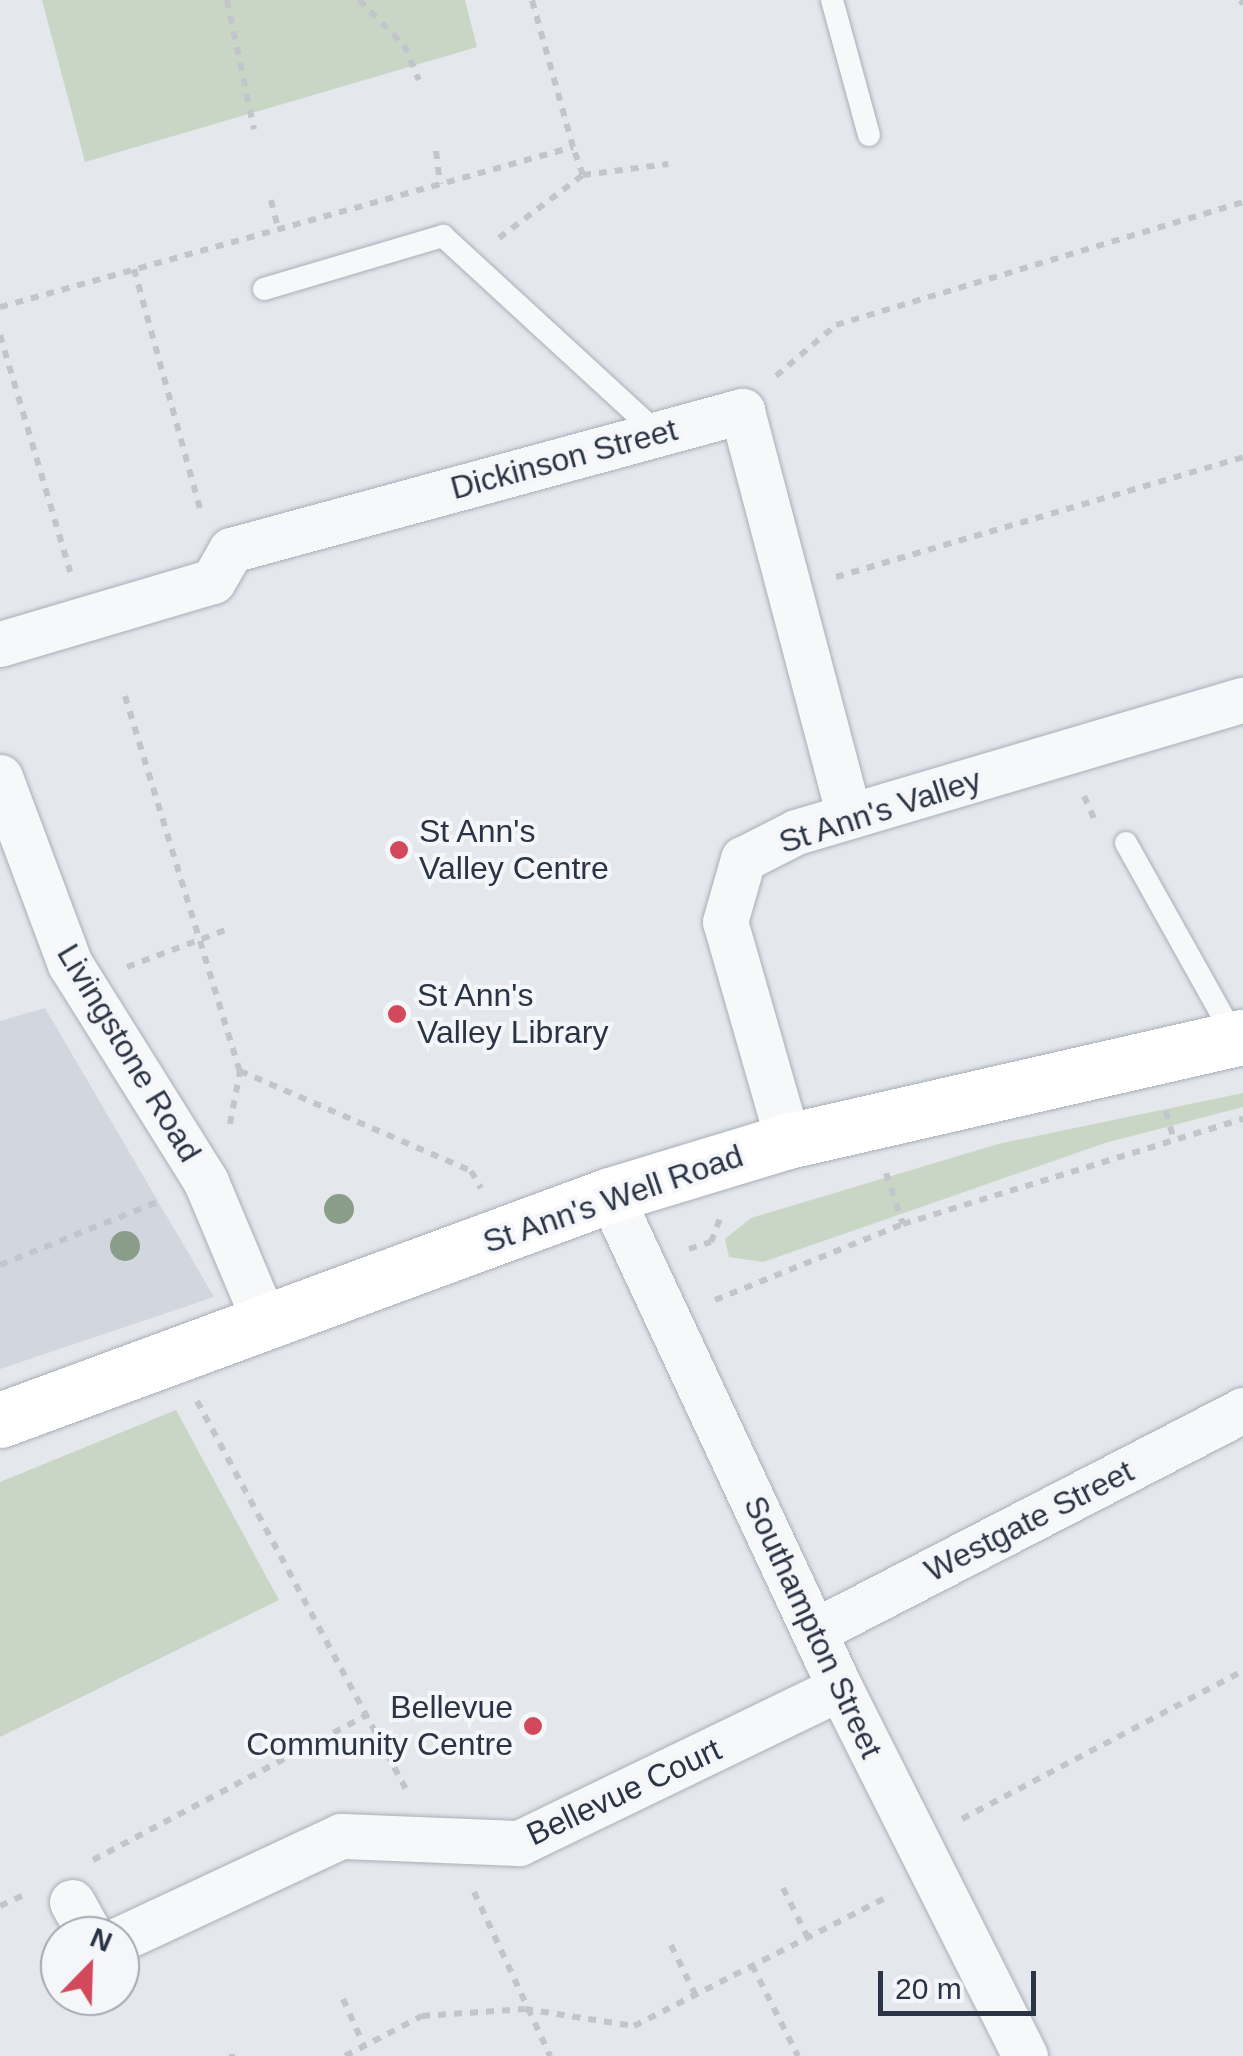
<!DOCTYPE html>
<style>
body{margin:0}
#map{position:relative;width:1243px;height:2056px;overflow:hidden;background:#e4e7ec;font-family:Helvetica,sans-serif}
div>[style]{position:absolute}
.built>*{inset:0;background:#d2d6de}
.green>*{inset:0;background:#c9d6c5}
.path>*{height:6px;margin-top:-3px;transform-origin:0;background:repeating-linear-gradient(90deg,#c2c5cb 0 8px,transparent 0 16px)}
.roads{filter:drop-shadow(0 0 2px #a9aeb7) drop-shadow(0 0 2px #a9aeb7)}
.lane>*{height:22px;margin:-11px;padding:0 11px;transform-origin:11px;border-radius:11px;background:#f7f8fa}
.street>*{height:45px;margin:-22.5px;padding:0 22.5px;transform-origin:22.5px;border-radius:22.5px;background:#f7f8fa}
.secondary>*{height:55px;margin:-27.5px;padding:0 27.5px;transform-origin:27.5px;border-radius:27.5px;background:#fff}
.trees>*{width:30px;height:30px;margin:-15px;border-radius:50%;background:#899d89}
.dots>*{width:28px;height:28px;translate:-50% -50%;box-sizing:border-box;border:5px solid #f4f6f9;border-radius:50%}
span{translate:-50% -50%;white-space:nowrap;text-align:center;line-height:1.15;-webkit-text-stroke:8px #f4f6f9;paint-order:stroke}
.street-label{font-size:32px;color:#2b3445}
.poi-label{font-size:32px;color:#2b3445}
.left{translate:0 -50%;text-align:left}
.right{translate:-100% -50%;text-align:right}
.north{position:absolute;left:40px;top:1916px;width:100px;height:100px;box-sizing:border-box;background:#f4f6f9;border:2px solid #a4a8b1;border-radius:50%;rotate:23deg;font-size:28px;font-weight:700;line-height:40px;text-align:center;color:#2b3445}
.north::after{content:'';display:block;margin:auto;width:35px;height:45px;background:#d1495b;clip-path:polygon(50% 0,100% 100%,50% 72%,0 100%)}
.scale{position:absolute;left:878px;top:1971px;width:158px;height:45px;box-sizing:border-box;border:5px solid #2b3445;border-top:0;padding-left:12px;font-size:30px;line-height:35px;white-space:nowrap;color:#2b3445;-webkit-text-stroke:8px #f4f6f9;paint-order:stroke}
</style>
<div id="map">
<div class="built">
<i style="clip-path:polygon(45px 1008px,214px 1297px,0 1369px,0 1021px)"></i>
</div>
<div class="green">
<i style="clip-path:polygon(42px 0,465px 0,477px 47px,85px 162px)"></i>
<i style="clip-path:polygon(1243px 1093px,1243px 1107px,1105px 1143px,763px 1262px,729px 1257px,725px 1239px,751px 1218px,998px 1144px)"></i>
<i style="clip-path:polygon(176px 1410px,279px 1600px,0 1737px,0 1482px)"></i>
</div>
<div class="path">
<i style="left:227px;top:0;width:132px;rotate:78.2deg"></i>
<i style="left:359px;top:0;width:64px;rotate:45deg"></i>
<i style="left:404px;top:45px;width:38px;rotate:67deg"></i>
<i style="left:1241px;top:0;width:5px;rotate:68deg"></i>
<i style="left:436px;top:151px;width:33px;rotate:83deg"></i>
<i style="left:583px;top:175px;width:86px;rotate:-7.4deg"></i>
<i style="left:271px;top:200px;width:30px;rotate:76deg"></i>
<i style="left:499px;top:238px;width:105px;rotate:-36.9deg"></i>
<i style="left:583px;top:175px;width:30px;rotate:-110deg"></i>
<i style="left:134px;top:269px;width:253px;rotate:74.6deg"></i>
<i style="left:0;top:307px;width:595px;rotate:-15.6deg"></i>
<i style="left:573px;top:147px;width:153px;rotate:-105.6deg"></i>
<i style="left:0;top:335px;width:247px;rotate:73.5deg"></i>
<i style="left:776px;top:376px;width:79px;rotate:-40.4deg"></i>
<i style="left:836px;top:325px;width:425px;rotate:-16.8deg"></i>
<i style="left:836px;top:577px;width:424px;rotate:-16.4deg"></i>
<i style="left:125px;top:696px;width:392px;rotate:73deg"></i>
<i style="left:240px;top:1071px;width:252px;rotate:23.4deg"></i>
<i style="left:471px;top:1171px;width:20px;rotate:60deg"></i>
<i style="left:1084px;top:796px;width:27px;rotate:66deg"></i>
<i style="left:127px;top:967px;width:111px;rotate:-20.6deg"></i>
<i style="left:1166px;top:1111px;width:28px;rotate:75deg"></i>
<i style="left:230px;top:1124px;width:54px;rotate:-79.3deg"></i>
<i style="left:886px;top:1173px;width:54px;rotate:71.6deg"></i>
<i style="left:689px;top:1249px;width:23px;rotate:-18deg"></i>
<i style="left:711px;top:1242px;width:25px;rotate:-69deg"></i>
<i style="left:0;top:1265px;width:172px;rotate:-21.8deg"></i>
<i style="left:715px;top:1300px;width:203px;rotate:-22deg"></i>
<i style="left:903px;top:1224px;width:356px;rotate:-17.2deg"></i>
<i style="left:197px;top:1401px;width:443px;rotate:61.7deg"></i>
<i style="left:962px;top:1819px;width:318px;rotate:-27.8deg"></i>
<i style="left:93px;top:1860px;width:314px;rotate:-27.9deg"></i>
<i style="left:783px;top:1888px;width:54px;rotate:63.4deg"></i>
<i style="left:474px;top:1892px;width:181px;rotate:65.1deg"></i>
<i style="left:0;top:1906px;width:26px;rotate:-25deg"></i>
<i style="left:671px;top:1945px;width:55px;rotate:63.9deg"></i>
<i style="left:752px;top:1965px;width:102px;rotate:63.2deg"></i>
<i style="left:343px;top:1999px;width:51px;rotate:65.9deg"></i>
<i style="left:232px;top:2054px;width:2px;rotate:90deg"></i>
<i style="left:345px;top:2056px;width:87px;rotate:-27.5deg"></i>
<i style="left:422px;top:2016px;width:103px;rotate:-3.9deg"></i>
<i style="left:525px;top:2009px;width:110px;rotate:8.9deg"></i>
<i style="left:634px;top:2026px;width:288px;rotate:-27deg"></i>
</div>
<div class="roads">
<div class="lane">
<i style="left:832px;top:0;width:140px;rotate:74.7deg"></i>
<i style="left:264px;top:289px;width:187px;rotate:-16.5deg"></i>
<i style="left:443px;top:236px;width:292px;rotate:42.6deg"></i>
<i style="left:1126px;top:843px;width:223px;rotate:60.8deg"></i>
</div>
<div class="street">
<i style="left:0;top:644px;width:222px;rotate:-16.5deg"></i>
<i style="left:213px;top:581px;width:36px;rotate:-60deg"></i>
<i style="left:231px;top:550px;width:530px;rotate:-15.22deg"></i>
<i style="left:742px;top:411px;width:419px;rotate:75.2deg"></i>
<i style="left:0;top:777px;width:200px;rotate:69.5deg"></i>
<i style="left:70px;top:964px;width:257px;rotate:58deg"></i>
<i style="left:206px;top:1182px;width:155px;rotate:67.2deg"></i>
<i style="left:788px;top:1141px;width:228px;rotate:-106deg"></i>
<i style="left:725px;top:922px;width:66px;rotate:-74.1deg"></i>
<i style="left:743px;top:859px;width:59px;rotate:-27deg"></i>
<i style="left:796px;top:832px;width:466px;rotate:-16.5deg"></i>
<i style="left:610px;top:1195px;width:544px;rotate:64.99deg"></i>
<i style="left:840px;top:1688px;width:412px;rotate:63.3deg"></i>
<i style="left:815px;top:1631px;width:482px;rotate:-27.3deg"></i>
<i style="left:72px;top:1902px;width:39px;rotate:61deg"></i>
<i style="left:120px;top:1939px;width:244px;rotate:-25deg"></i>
<i style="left:341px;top:1836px;width:178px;rotate:2.3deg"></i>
<i style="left:519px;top:1843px;width:356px;rotate:-25.8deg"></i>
</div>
<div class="secondary">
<i style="left:0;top:1420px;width:650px;rotate:-20.25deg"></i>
<i style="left:610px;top:1195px;width:186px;rotate:-16.9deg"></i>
<i style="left:788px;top:1141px;width:467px;rotate:-12.9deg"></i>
</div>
</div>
<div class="trees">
<i style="left:339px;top:1209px"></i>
<i style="left:125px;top:1246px"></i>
</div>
<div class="dots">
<i style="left:399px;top:850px;background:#d1495b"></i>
<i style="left:397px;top:1014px;background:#d1495b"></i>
<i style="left:533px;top:1726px;background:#d1495b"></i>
</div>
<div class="street-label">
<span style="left:564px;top:459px;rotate:-15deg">Dickinson Street</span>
<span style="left:880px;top:811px;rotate:-18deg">St Ann's Valley</span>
<span style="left:129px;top:1053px;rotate:59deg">Livingstone Road</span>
<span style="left:613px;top:1199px;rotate:-19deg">St Ann's Well Road</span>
<span style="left:1029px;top:1521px;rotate:-27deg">Westgate Street</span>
<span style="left:813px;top:1627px;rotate:65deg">Southampton Street</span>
<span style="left:624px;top:1792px;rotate:-25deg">Bellevue Court</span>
</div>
<div class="poi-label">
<span class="left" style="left:419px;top:850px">St Ann's<br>Valley Centre</span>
<span class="left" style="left:417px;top:1014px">St Ann's<br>Valley Library</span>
<span class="right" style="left:513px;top:1726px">Bellevue<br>Community Centre</span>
</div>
<div class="north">N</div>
<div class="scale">20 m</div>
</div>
